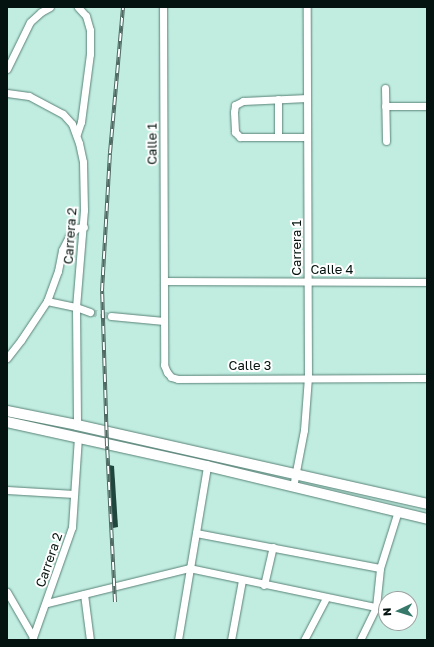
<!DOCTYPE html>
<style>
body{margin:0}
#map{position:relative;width:434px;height:647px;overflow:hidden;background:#c1ede1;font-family:"Golos Text",sans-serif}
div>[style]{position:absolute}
.building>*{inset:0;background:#1e463d}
.street-tunnel>*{height:7px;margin-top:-3.5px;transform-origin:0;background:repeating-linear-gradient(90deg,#a5ccc2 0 7px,transparent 0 10.5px)}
.roads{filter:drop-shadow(0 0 1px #598277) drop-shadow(0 0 1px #598277)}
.street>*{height:7px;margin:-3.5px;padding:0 3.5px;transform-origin:3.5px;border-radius:3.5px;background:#fff}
.primary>*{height:10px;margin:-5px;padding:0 5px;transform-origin:5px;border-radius:5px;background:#fff}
.rail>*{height:4px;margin-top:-2px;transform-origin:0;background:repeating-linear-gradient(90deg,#fff 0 8px,#4f6962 0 16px);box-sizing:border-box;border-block:1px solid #4f6962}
span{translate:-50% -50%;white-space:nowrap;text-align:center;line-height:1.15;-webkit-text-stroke:4px #fff;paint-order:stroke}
.street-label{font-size:13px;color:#04130f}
.frame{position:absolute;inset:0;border:8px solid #04130f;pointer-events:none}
.north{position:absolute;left:378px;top:591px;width:40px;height:40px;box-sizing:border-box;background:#fff;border:1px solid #9ba19f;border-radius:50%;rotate:266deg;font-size:11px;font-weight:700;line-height:16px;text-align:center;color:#04130f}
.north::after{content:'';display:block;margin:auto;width:14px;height:18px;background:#36796a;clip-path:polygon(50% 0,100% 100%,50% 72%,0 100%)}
</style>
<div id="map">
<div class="building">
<i style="clip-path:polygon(109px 465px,114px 466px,118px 527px,113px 528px)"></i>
</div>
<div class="street-tunnel">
<i style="left:90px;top:312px;width:21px;rotate:11deg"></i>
</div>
<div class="roads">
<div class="street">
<i style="left:163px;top:7px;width:358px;rotate:89.8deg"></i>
<i style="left:164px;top:365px;width:8px;rotate:67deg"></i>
<i style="left:167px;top:372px;width:6px;rotate:51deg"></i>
<i style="left:171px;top:377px;width:7px;rotate:16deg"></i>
<i style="left:178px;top:379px;width:249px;rotate:-0.2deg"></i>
<i style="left:7px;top:69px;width:52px;rotate:-63.9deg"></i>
<i style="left:30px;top:22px;width:15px;rotate:-42deg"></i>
<i style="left:41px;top:12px;width:10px;rotate:-29deg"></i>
<i style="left:385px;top:88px;width:53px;rotate:88.9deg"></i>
<i style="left:7px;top:93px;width:22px;rotate:8deg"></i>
<i style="left:29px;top:96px;width:38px;rotate:28deg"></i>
<i style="left:63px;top:114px;width:13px;rotate:48deg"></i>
<i style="left:72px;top:124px;width:20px;rotate:70deg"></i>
<i style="left:79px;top:143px;width:19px;rotate:78deg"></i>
<i style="left:83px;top:162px;width:48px;rotate:88.8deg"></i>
<i style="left:84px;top:210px;width:97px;rotate:94.7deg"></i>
<i style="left:76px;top:307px;width:118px;rotate:89.5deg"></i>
<i style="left:307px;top:98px;width:64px;rotate:177.3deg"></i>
<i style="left:243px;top:101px;width:9px;rotate:153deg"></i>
<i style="left:235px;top:105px;width:7px;rotate:98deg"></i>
<i style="left:234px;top:112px;width:20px;rotate:87deg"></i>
<i style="left:235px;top:132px;width:7px;rotate:45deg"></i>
<i style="left:240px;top:137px;width:67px"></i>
<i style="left:385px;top:106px;width:42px"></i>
<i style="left:77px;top:134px;width:13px;rotate:-72deg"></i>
<i style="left:81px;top:122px;width:69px;rotate:-82.5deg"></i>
<i style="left:90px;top:54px;width:24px;rotate:-90deg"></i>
<i style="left:90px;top:30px;width:15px;rotate:-106deg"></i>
<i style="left:86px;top:16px;width:12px;rotate:-132deg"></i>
<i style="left:278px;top:137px;width:38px;rotate:-90deg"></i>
<i style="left:165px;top:281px;width:262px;rotate:0.2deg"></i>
<i style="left:47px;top:301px;width:30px;rotate:12deg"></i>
<i style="left:76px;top:307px;width:15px;rotate:20deg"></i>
<i style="left:111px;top:316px;width:53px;rotate:5.4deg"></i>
<i style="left:7px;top:358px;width:23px;rotate:-52deg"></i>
<i style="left:21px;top:340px;width:47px;rotate:-56.3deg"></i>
<i style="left:47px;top:301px;width:32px;rotate:-70deg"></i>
<i style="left:58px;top:271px;width:21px;rotate:-79deg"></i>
<i style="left:62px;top:250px;width:16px;rotate:-63deg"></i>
<i style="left:69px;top:236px;width:11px;rotate:-45deg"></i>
<i style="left:77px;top:228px;width:7px;rotate:-8deg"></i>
<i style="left:293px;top:487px;width:58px;rotate:-79.1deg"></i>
<i style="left:304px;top:430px;width:53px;rotate:-85.7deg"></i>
<i style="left:308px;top:377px;width:370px;rotate:-90.2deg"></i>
<i style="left:7px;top:490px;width:67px;rotate:3.4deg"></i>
<i style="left:196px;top:533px;width:187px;rotate:10.8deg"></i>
<i style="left:264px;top:585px;width:39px;rotate:-77deg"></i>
<i style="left:7px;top:592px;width:52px;rotate:60deg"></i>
<i style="left:84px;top:594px;width:46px;rotate:82.6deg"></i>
<i style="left:47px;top:603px;width:146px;rotate:-13.8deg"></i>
<i style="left:189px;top:568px;width:191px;rotate:11.8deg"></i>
<i style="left:32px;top:640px;width:120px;rotate:-70.5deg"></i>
<i style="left:72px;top:527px;width:90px;rotate:-86.2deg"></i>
<i style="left:178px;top:640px;width:176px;rotate:-80.5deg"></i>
<i style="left:231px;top:640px;width:61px;rotate:-79.6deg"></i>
<i style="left:304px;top:640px;width:47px;rotate:-62.4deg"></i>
<i style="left:360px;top:640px;width:37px;rotate:-64deg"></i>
<i style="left:376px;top:607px;width:39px;rotate:-84deg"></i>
<i style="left:380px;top:568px;width:60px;rotate:-72.5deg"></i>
</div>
<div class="primary">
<i style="left:7px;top:411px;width:71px;rotate:11.3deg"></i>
<i style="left:77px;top:425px;width:359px;rotate:12.7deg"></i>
<i style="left:7px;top:422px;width:205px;rotate:12.4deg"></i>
<i style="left:207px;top:466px;width:226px;rotate:13.5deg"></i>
</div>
</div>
<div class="rail">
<i style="left:115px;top:602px;width:156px;rotate:-92.9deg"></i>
<i style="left:107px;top:446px;width:155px;rotate:-91.8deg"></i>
<i style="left:102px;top:291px;width:138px;rotate:-86.7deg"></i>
<i style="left:110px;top:153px;width:147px;rotate:-84.9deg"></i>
</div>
<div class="street-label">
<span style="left:152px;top:144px;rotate:-90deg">Calle 1</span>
<span style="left:70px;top:236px;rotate:-86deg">Carrera 2</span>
<span style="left:296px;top:248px;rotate:-90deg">Carrera 1</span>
<span style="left:332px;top:269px">Calle 4</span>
<span style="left:250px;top:365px">Calle 3</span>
<span style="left:49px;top:560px;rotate:-71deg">Carrera 2</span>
</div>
<div class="frame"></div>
<div class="north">N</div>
</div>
